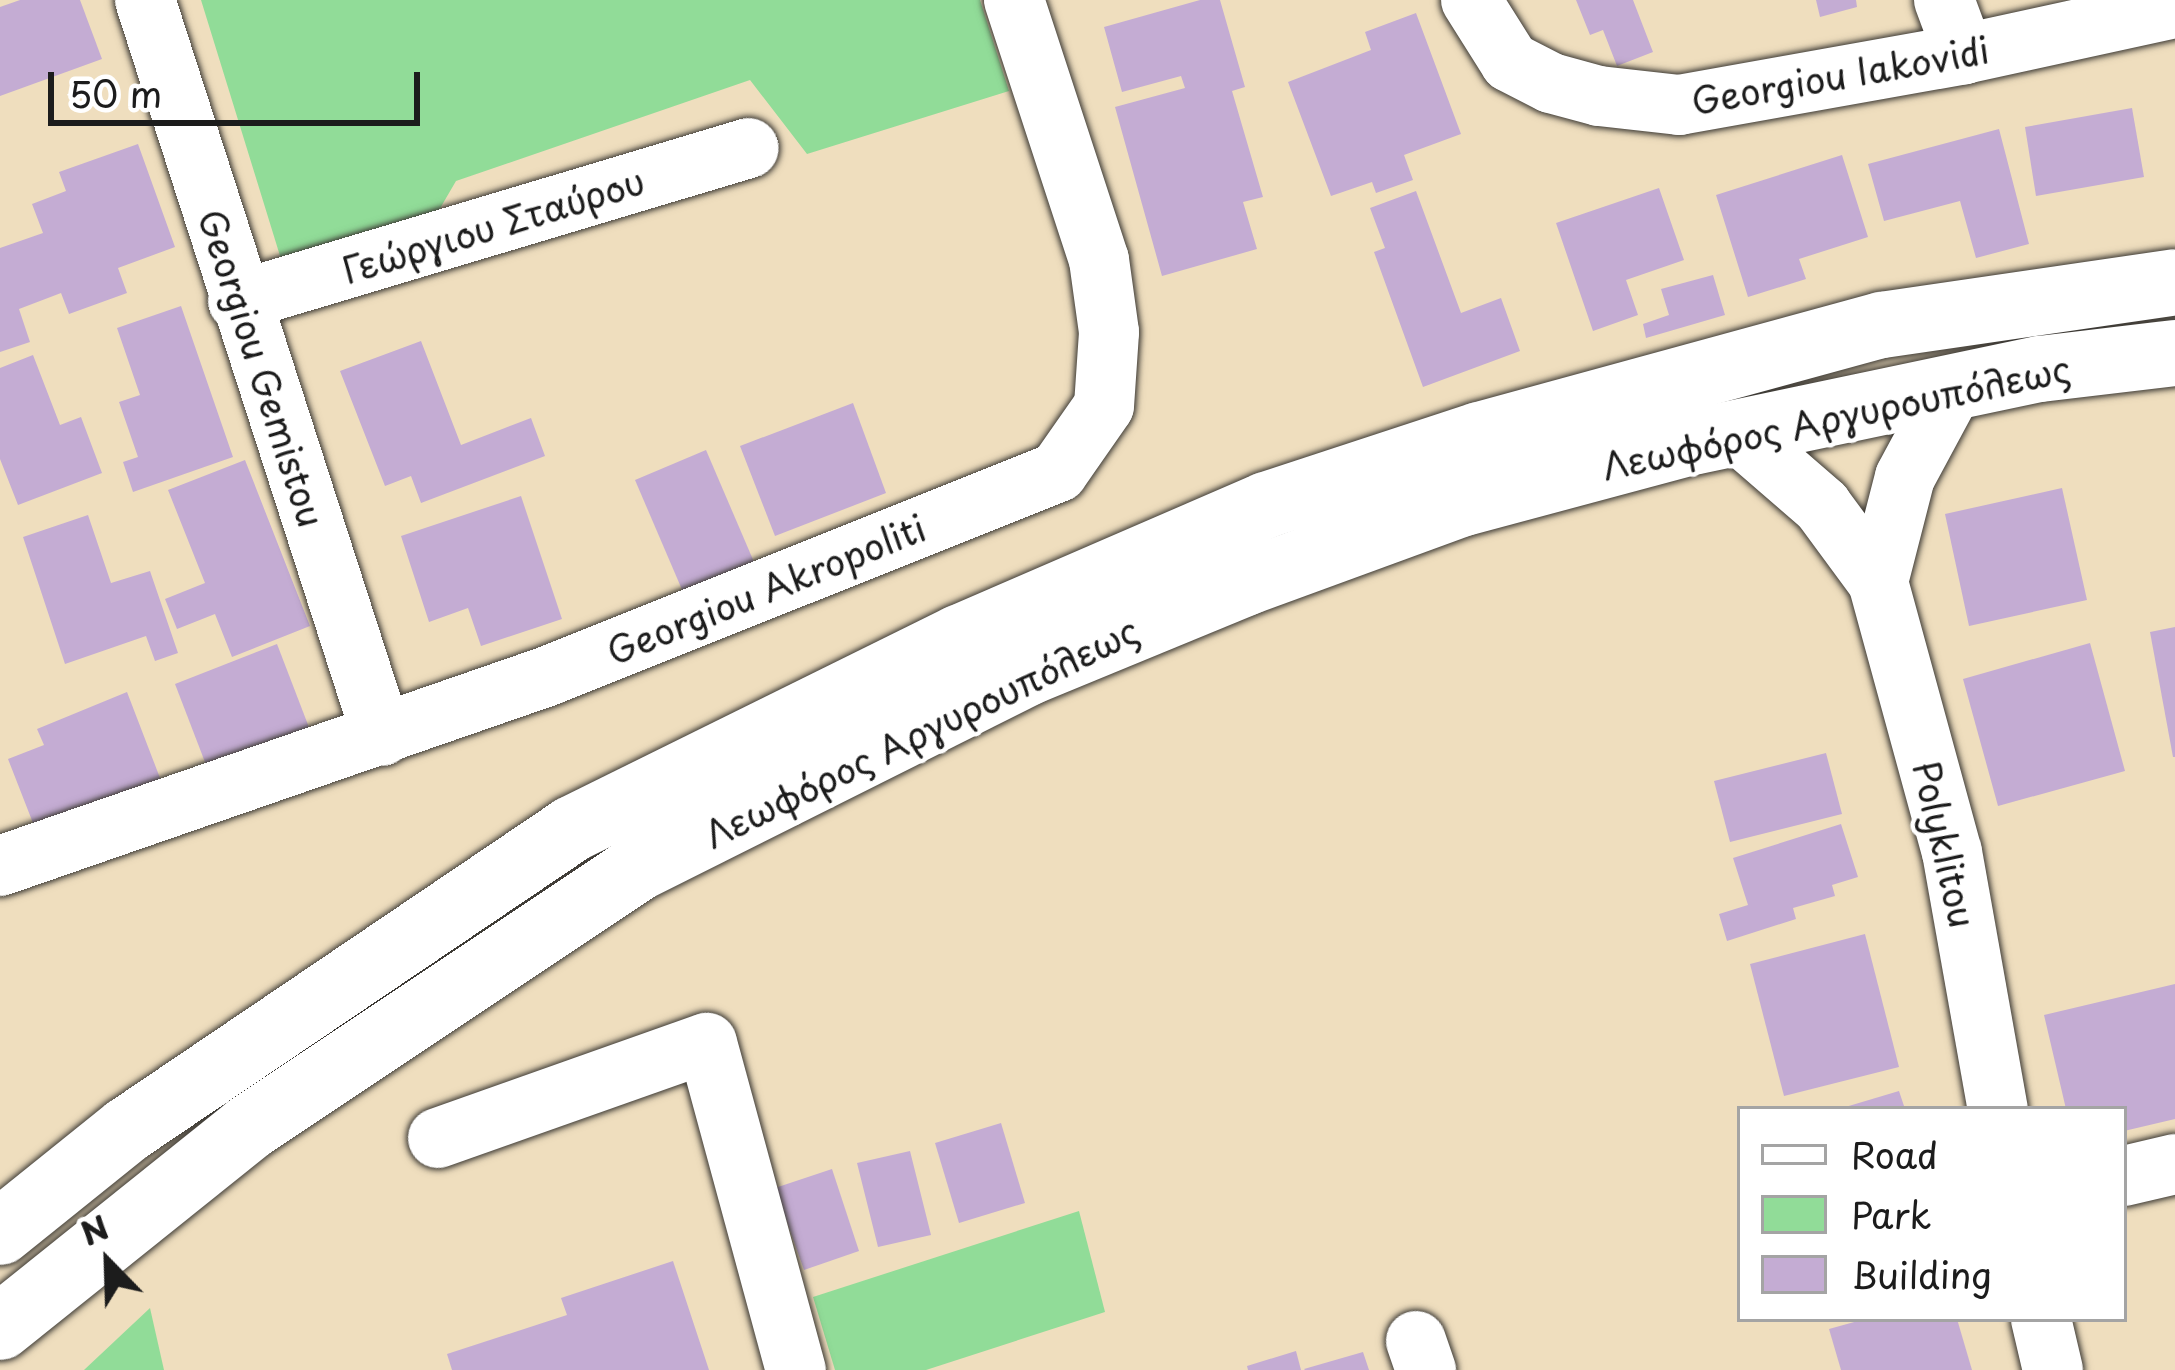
<!DOCTYPE html>
<meta charset="utf-8">
<style>
body{margin:0}
#map{position:relative;width:2175px;height:1370px;overflow:hidden;background:#efdebe;font-family:"Playpen Sans",sans-serif}
div>[style]{position:absolute}
.green>*{inset:0;background:#91dc98}
.building>*{inset:0;background:#c4acd3}
.roads{filter:drop-shadow(0 0 3px #3c3934) drop-shadow(0 0 3px #3c3934)}
.minor>*{height:60px;margin:-30px;padding:0 30px;transform-origin:30px;border-radius:30px;background:#fff}
.secondary>*{height:66px;margin:-33px;padding:0 33px;transform-origin:33px;border-radius:33px;background:#fff}
span{translate:-50% -50%;white-space:nowrap;text-align:center;line-height:1.15;-webkit-text-stroke:9px #fff;paint-order:stroke}
.street-label{font-size:36px;color:#1c1c1c}
.legend{position:absolute;left:1737px;top:1106px;width:390px;height:216px;box-sizing:border-box;background:#fff;border:3px solid #a4a4a4;margin:0;padding:15px 21px;list-style:none;font-size:36px;color:#1c1c1c}
.legend li{display:flex;align-items:center;gap:24px;height:60px}
.legend b{width:60px;border:3px solid #a4a4a4}
.north{position:absolute;left:48px;top:1202px;width:120px;height:120px;-webkit-text-stroke:9px #fff;paint-order:stroke;rotate:337deg;font-size:33px;font-weight:700;line-height:48px;text-align:center;color:#1c1c1c}
.north::after{content:'';display:block;margin:auto;width:42px;height:54px;background:#1c1c1c;clip-path:polygon(50% 0,100% 100%,50% 72%,0 100%)}
.scale{position:absolute;left:48px;top:72px;width:372px;height:54px;box-sizing:border-box;border:6px solid #1c1c1c;border-top:0;padding-left:15px;font-size:36px;line-height:42px;white-space:nowrap;color:#1c1c1c;-webkit-text-stroke:9px #fff;paint-order:stroke}
</style>
<div id="map">
<div class="green">
<i style="clip-path:polygon(201px 0,980px 0,1009px 91px,807px 154px,750px 80px,456px 181px,428px 229px,285px 272px)"></i>
<i style="clip-path:polygon(1079px 1211px,1105px 1312px,926px 1370px,835px 1370px,813px 1297px)"></i>
<i style="clip-path:polygon(150px 1308px,164px 1370px,84px 1370px)"></i>
</div>
<div class="building">
<i style="clip-path:polygon(20px 0,80px 0,102px 59px,0 96px,0 7px)"></i>
<i style="clip-path:polygon(1200px 0,1220px 0,1245px 87px,1232px 91px,1263px 197px,1243px 202px,1257px 249px,1162px 276px,1115px 107px,1185px 88px,1181px 76px,1122px 92px,1104px 27px)"></i>
<i style="clip-path:polygon(1576px 0,1633px 0,1653px 52px,1617px 66px,1603px 30px,1590px 35px)"></i>
<i style="clip-path:polygon(1816px 0,1856px 0,1857px 7px,1820px 17px)"></i>
<i style="clip-path:polygon(1416px 13px,1461px 134px,1404px 155px,1413px 180px,1376px 193px,1372px 182px,1331px 196px,1288px 82px,1371px 50px,1365px 32px)"></i>
<i style="clip-path:polygon(2132px 108px,2144px 177px,2036px 196px,2025px 127px)"></i>
<i style="clip-path:polygon(1999px 129px,2029px 244px,1976px 258px,1960px 201px,1884px 221px,1868px 164px)"></i>
<i style="clip-path:polygon(138px 144px,175px 247px,118px 268px,127px 293px,69px 314px,61px 293px,19px 309px,30px 342px,0 352px,0 248px,43px 233px,32px 204px,66px 191px,59px 172px)"></i>
<i style="clip-path:polygon(1842px 155px,1868px 237px,1799px 259px,1806px 279px,1748px 297px,1716px 195px)"></i>
<i style="clip-path:polygon(1659px 188px,1684px 260px,1626px 280px,1638px 315px,1593px 331px,1556px 223px)"></i>
<i style="clip-path:polygon(1416px 191px,1461px 313px,1501px 298px,1520px 351px,1423px 387px,1374px 252px,1385px 248px,1370px 208px)"></i>
<i style="clip-path:polygon(1713px 275px,1725px 315px,1646px 338px,1643px 324px,1669px 315px,1661px 289px)"></i>
<i style="clip-path:polygon(181px 306px,233px 457px,133px 492px,123px 462px,138px 457px,119px 402px,140px 395px,117px 328px)"></i>
<i style="clip-path:polygon(421px 341px,461px 445px,531px 418px,545px 456px,421px 503px,411px 476px,385px 486px,340px 371px)"></i>
<i style="clip-path:polygon(33px 355px,60px 425px,81px 417px,102px 473px,18px 505px,0 459px,0 368px)"></i>
<i style="clip-path:polygon(853px 403px,886px 493px,775px 536px,740px 446px)"></i>
<i style="clip-path:polygon(706px 450px,757px 569px,686px 599px,635px 480px)"></i>
<i style="clip-path:polygon(245px 460px,310px 626px,232px 657px,215px 614px,177px 629px,165px 599px,205px 583px,168px 490px)"></i>
<i style="clip-path:polygon(2062px 488px,2087px 600px,1969px 626px,1945px 514px)"></i>
<i style="clip-path:polygon(521px 496px,562px 619px,481px 646px,468px 608px,429px 622px,401px 536px)"></i>
<i style="clip-path:polygon(88px 515px,111px 583px,150px 571px,178px 653px,155px 661px,146px 636px,65px 664px,23px 537px)"></i>
<i style="clip-path:polygon(2175px 627px,2175px 757px,2173px 757px,2150px 632px)"></i>
<i style="clip-path:polygon(2090px 643px,2125px 771px,1998px 806px,1963px 679px)"></i>
<i style="clip-path:polygon(277px 644px,315px 743px,213px 783px,175px 684px)"></i>
<i style="clip-path:polygon(127px 692px,165px 791px,40px 841px,8px 759px,44px 745px,37px 729px)"></i>
<i style="clip-path:polygon(1826px 753px,1842px 814px,1730px 842px,1714px 781px)"></i>
<i style="clip-path:polygon(1841px 824px,1858px 877px,1832px 885px,1835px 896px,1793px 908px,1796px 919px,1727px 941px,1719px 914px,1748px 905px,1733px 858px)"></i>
<i style="clip-path:polygon(1865px 934px,1899px 1067px,1784px 1096px,1750px 964px)"></i>
<i style="clip-path:polygon(2175px 984px,2175px 1119px,2124px 1131px,2124px 1109px,2066px 1109px,2044px 1015px)"></i>
<i style="clip-path:polygon(1899px 1091px,1905px 1109px,1842px 1109px,1842px 1108px)"></i>
<i style="clip-path:polygon(1001px 1123px,1025px 1203px,959px 1223px,935px 1143px)"></i>
<i style="clip-path:polygon(910px 1151px,931px 1235px,878px 1247px,857px 1163px)"></i>
<i style="clip-path:polygon(832px 1169px,859px 1251px,804px 1270px,775px 1188px)"></i>
<i style="clip-path:polygon(673px 1261px,709px 1370px,452px 1370px,447px 1354px,567px 1315px,561px 1298px)"></i>
<i style="clip-path:polygon(1865px 1319px,1957px 1319px,1972px 1370px,1841px 1370px,1829px 1329px)"></i>
<i style="clip-path:polygon(1296px 1351px,1301px 1370px,1248px 1370px,1247px 1366px)"></i>
<i style="clip-path:polygon(1363px 1352px,1369px 1370px,1305px 1370px,1304px 1369px)"></i>
</div>
<div class="roads">
<div class="minor">
<i style="left:145px;top:0;width:773px;rotate:72.15deg"></i>
<i style="left:1471px;top:0;width:73px;rotate:57.8deg"></i>
<i style="left:1510px;top:62px;width:46px;rotate:27.1deg"></i>
<i style="left:1551px;top:83px;width:50px;rotate:15.2deg"></i>
<i style="left:1599px;top:96px;width:81px;rotate:6.4deg"></i>
<i style="left:1679px;top:105px;width:290px;rotate:-10.1deg"></i>
<i style="left:1964px;top:54px;width:216px;rotate:-12.3deg"></i>
<i style="left:1944px;top:0;width:58px;rotate:69.7deg"></i>
<i style="left:238px;top:301px;width:533px;rotate:-16.67deg"></i>
<i style="left:1739px;top:434px;width:110px;rotate:40.9deg"></i>
<i style="left:1822px;top:506px;width:94px;rotate:53.6deg"></i>
<i style="left:1878px;top:582px;width:280px;rotate:74.7deg"></i>
<i style="left:1952px;top:852px;width:261px;rotate:79.9deg"></i>
<i style="left:1878px;top:582px;width:108px;rotate:-75.6deg"></i>
<i style="left:1905px;top:477px;width:101px;rotate:-61.7deg"></i>
<i style="left:0;top:866px;width:580px;rotate:-19.12deg"></i>
<i style="left:548px;top:676px;width:549px;rotate:-21.8deg"></i>
<i style="left:1058px;top:472px;width:80px;rotate:-55.1deg"></i>
<i style="left:1104px;top:406px;width:74px;rotate:-86.1deg"></i>
<i style="left:1109px;top:332px;width:73px;rotate:-97.9deg"></i>
<i style="left:1099px;top:260px;width:274px;rotate:-108.1deg"></i>
<i style="left:438px;top:1138px;width:285px;rotate:-19.5deg"></i>
<i style="left:707px;top:1043px;width:339px;rotate:74.8deg"></i>
<i style="left:2124px;top:1176px;width:52px;rotate:-13.2deg"></i>
<i style="left:2041px;top:1319px;width:52px;rotate:76.8deg"></i>
<i style="left:1416px;top:1341px;width:31px;rotate:71deg"></i>
</div>
<div class="secondary">
<i style="left:0;top:1232px;width:163px;rotate:-38.8deg"></i>
<i style="left:127px;top:1130px;width:537px;rotate:-34.07deg"></i>
<i style="left:572px;top:829px;width:432px;rotate:-26.3deg"></i>
<i style="left:959px;top:638px;width:335px;rotate:-23.4deg"></i>
<i style="left:1266px;top:505px;width:224px;rotate:-18.2deg"></i>
<i style="left:1479px;top:435px;width:418px;rotate:-15.3deg"></i>
<i style="left:1882px;top:325px;width:296px;rotate:-8.3deg"></i>
<i style="left:0;top:1327px;width:318px;rotate:-38.7deg"></i>
<i style="left:248px;top:1128px;width:467px;rotate:-33.7deg"></i>
<i style="left:636px;top:869px;width:437px;rotate:-26.6deg"></i>
<i style="left:1027px;top:673px;width:236px;rotate:-22.4deg"></i>
<i style="left:1245px;top:583px;width:233px;rotate:-20.1deg"></i>
<i style="left:1464px;top:503px;width:232px;rotate:-15deg"></i>
<i style="left:1688px;top:443px;width:360px;rotate:-11.9deg"></i>
<i style="left:2040px;top:369px;width:136px;rotate:-6.8deg"></i>
</div>
</div>
<div class="street-label">
<span style="left:1840px;top:75px;rotate:-10deg">Georgiou Iakovidi</span>
<span style="left:493px;top:225px;rotate:-17deg">Γεώργιου Σταύρου</span>
<span style="left:262px;top:368px;rotate:72deg">Georgiou Gemistou</span>
<span style="left:1836px;top:417px;rotate:-12deg">Λεωφόρος Αργυρουπόλεως</span>
<span style="left:766px;top:589px;rotate:-22deg">Georgiou Akropoliti</span>
<span style="left:921px;top:732px;rotate:-26deg">Λεωφόρος Αργυρουπόλεως</span>
<span style="left:1945px;top:844px;rotate:77deg">Polyklitou</span>
</div>
<ul class="legend">
<li><b style="height:15px;background:#fff"></b>Road</li>
<li><b style="height:33px;background:#91dc98"></b>Park</li>
<li><b style="height:33px;background:#c4acd3"></b>Building</li>
</ul>
<div class="north">N</div>
<div class="scale">50 m</div>
</div>
